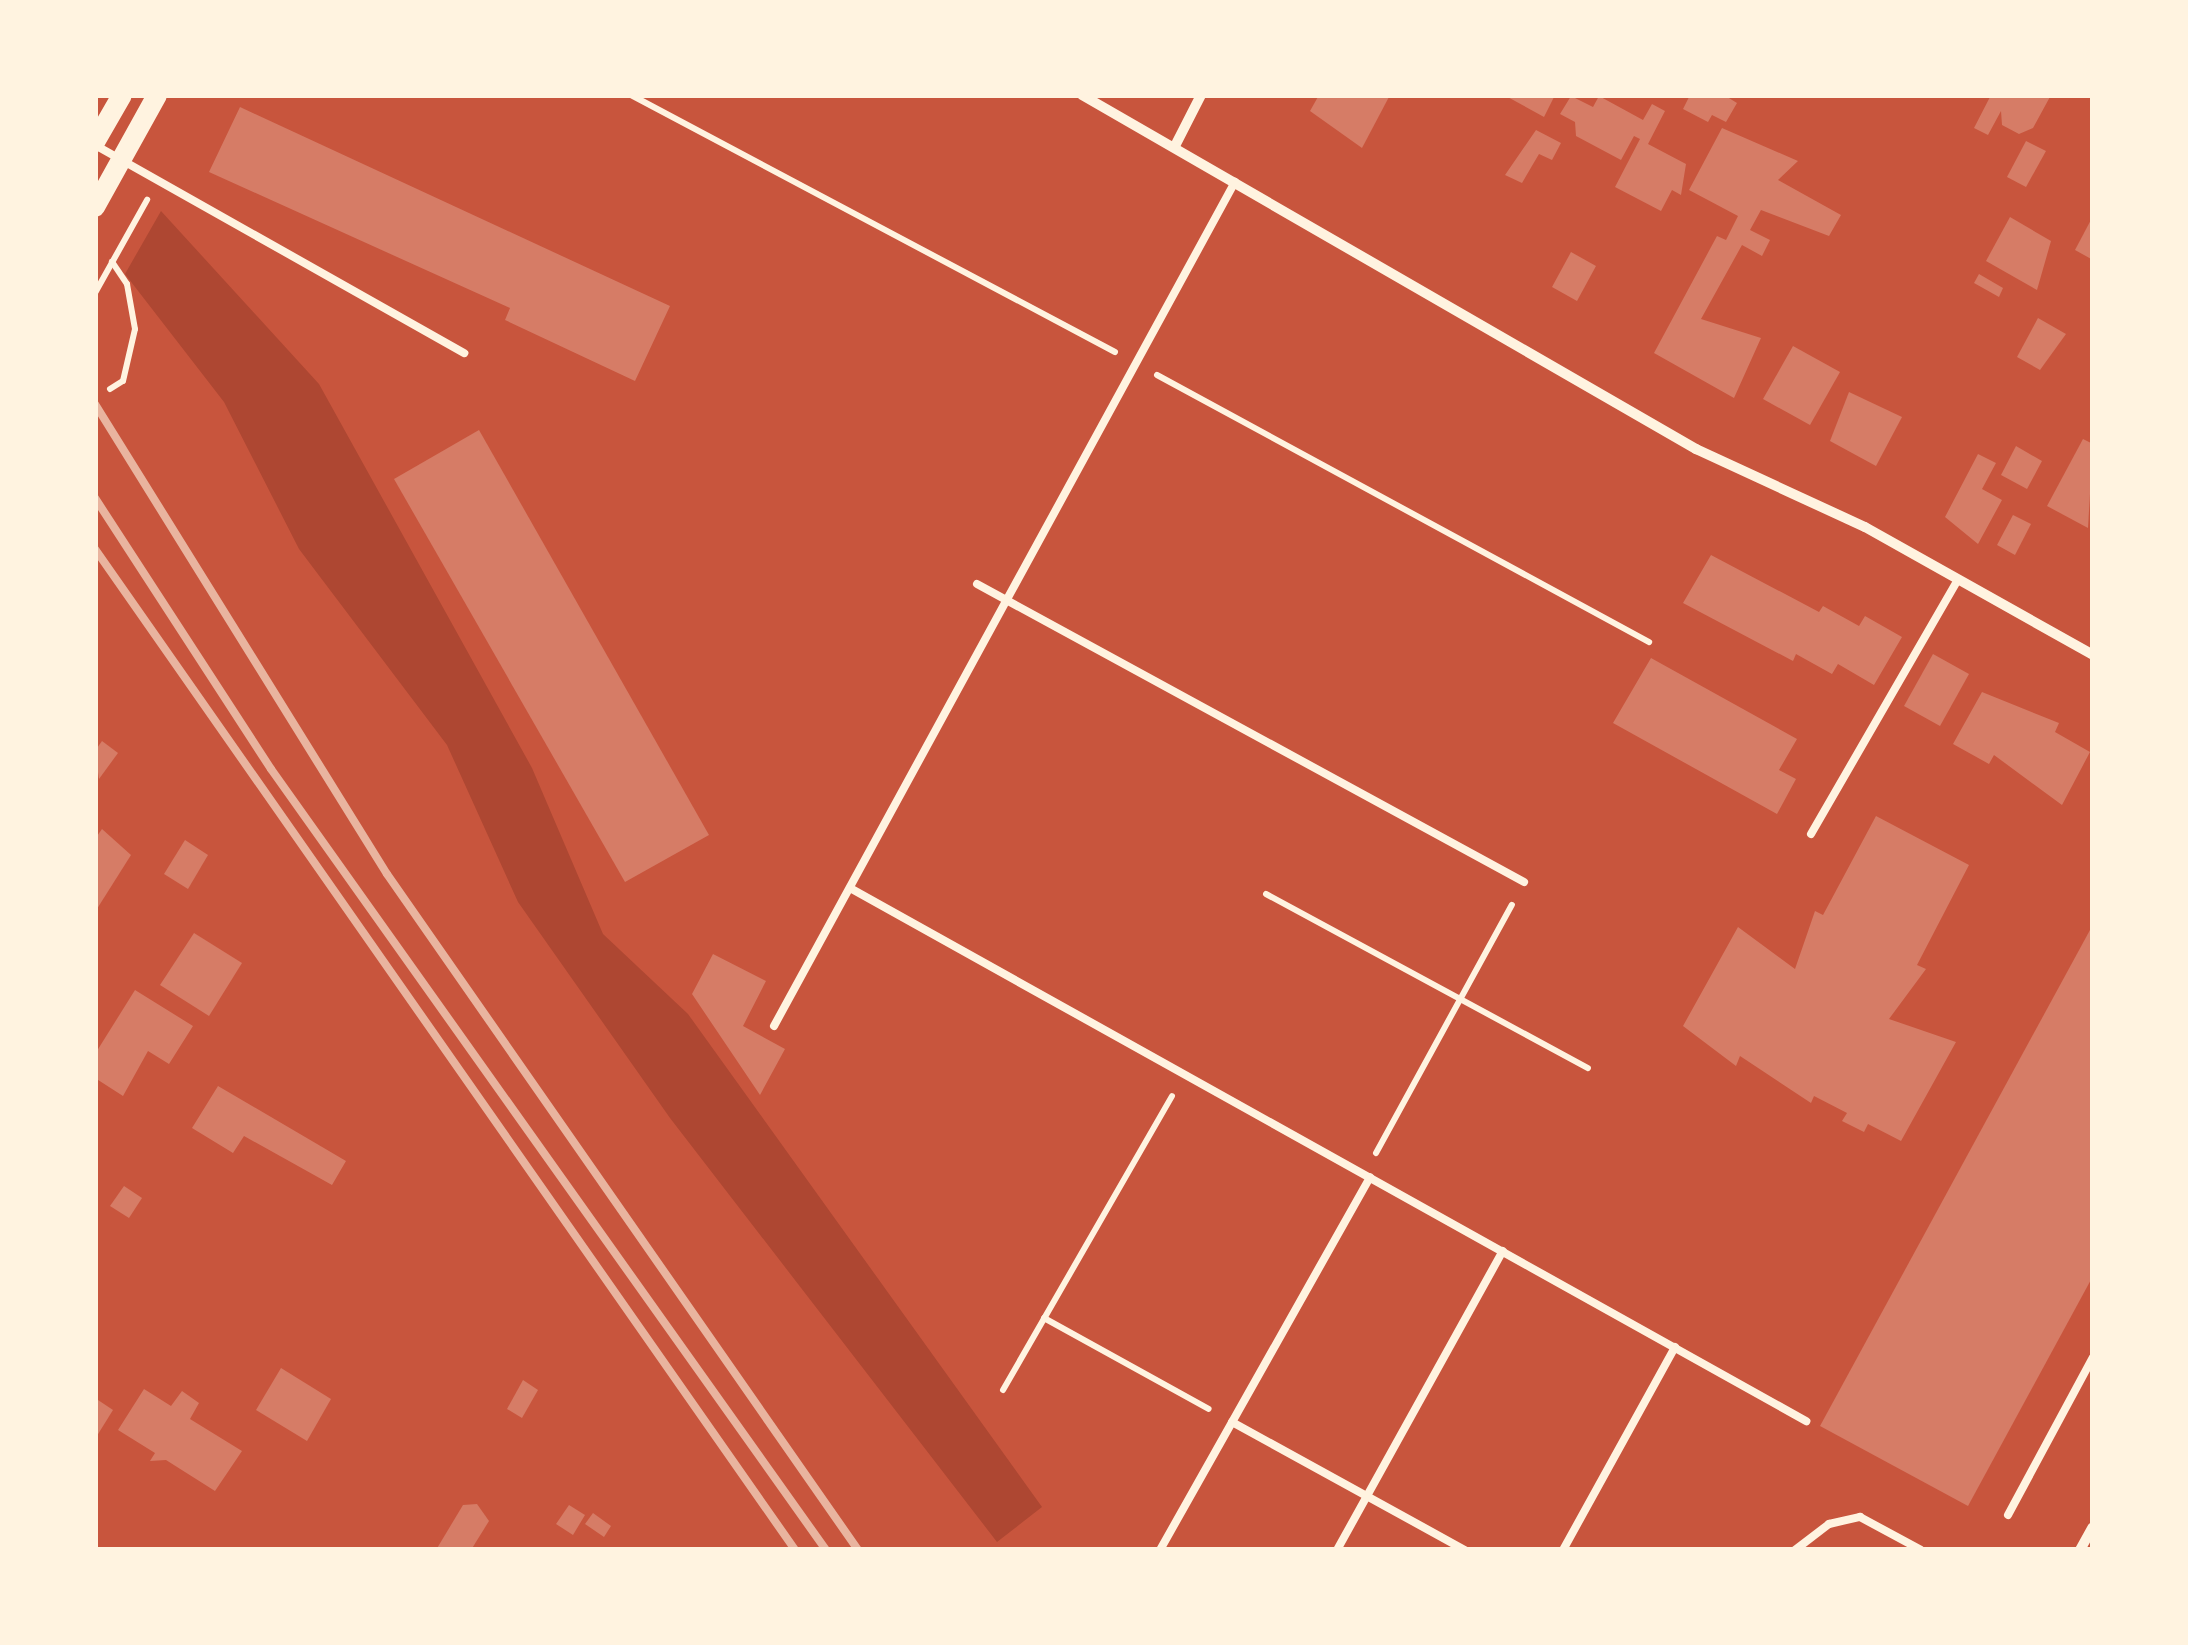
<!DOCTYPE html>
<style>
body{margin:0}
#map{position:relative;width:2188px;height:1645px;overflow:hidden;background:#c8553d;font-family:"Archivo Narrow",sans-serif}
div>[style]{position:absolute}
.green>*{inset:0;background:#ae4732}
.building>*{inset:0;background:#d67c66}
.path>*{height:6px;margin:-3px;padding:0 3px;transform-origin:3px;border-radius:3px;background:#fff3e0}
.service>*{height:8px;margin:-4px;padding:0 4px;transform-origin:4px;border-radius:4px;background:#fff3e0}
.minor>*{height:10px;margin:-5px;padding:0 5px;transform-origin:5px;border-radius:5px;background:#fff3e0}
.secondary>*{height:20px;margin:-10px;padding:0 10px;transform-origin:10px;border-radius:10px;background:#fff3e0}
.rail>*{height:8px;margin:-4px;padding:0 4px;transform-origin:4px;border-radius:4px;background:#e9b49f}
span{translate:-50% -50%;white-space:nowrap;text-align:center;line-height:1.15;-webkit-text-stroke:10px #fff3e0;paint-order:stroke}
.frame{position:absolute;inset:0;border:98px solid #fff3e0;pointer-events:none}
</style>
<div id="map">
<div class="green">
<i style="clip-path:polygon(161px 211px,319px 384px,532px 768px,603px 934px,688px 1014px,1042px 1507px,997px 1542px,670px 1118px,518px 902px,447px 745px,299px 549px,224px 402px,125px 274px)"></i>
</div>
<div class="building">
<i style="clip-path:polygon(1319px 95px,1390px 95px,1362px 148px,1310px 111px)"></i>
<i style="clip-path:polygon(1504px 95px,1555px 95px,1544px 117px)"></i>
<i style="clip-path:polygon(1690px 95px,1724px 95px,1737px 103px,1726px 122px,1712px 115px,1708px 122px,1683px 109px)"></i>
<i style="clip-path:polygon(1991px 95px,2051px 95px,2033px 128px,2019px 134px,2002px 125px,2001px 111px,1988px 135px,1974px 128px)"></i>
<i style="clip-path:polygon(1571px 96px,1593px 107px,1599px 96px,1643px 120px,1652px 104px,1665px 111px,1648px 144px,1686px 164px,1681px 195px,1672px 190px,1661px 211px,1615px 187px,1640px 139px,1634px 136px,1621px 160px,1576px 136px,1575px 122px,1560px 114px)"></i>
<i style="clip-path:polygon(240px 107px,670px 306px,635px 381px,505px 320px,510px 308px,209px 172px)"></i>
<i style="clip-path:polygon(1722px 128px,1798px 161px,1778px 180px,1841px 215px,1829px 236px,1761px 210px,1750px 230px,1770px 240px,1762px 256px,1742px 245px,1701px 319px,1761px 338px,1734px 398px,1654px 353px,1717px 236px,1726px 240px,1738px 216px,1689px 190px)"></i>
<i style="clip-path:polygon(1536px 130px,1561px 143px,1552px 160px,1539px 154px,1522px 183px,1505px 175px)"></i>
<i style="clip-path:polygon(2026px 141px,2046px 151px,2026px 187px,2007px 177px)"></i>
<i style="clip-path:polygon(2093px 216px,2093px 260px,2075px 250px)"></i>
<i style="clip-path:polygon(2010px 217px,2051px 241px,2037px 290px,1986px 261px)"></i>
<i style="clip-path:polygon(1571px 252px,1596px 266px,1577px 301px,1552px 287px)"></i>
<i style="clip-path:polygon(1979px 274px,2003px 288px,1999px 297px,1974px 283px)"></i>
<i style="clip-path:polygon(2038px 318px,2066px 334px,2040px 370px,2017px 357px)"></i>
<i style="clip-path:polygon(1793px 346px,1840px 372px,1810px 425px,1763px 399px)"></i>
<i style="clip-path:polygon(1849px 392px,1902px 417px,1876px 466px,1830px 441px)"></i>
<i style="clip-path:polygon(479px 430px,709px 835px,625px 882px,394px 479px)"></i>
<i style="clip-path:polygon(2083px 439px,2093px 444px,2088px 528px,2047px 506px)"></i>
<i style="clip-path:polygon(2016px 446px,2042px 461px,2027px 489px,2001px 475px)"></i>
<i style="clip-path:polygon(1978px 454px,1996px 463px,1982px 489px,2002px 500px,1978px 544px,1945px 517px)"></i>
<i style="clip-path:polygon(2013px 515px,2031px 524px,2015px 555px,1997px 545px)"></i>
<i style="clip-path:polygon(1711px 555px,1819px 612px,1823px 606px,1859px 626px,1865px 616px,1902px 637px,1874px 685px,1838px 664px,1832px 674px,1796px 654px,1793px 661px,1683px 603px)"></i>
<i style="clip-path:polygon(1933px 654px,1969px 674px,1940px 726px,1904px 706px)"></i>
<i style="clip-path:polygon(1651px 658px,1797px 739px,1779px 770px,1796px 779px,1777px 814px,1613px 723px)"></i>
<i style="clip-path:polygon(1982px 692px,2059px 723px,2055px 732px,2090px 752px,2062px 805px,1994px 755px,1989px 764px,1953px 744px)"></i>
<i style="clip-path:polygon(102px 741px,118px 753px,99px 779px,95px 751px)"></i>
<i style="clip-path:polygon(1876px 816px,1969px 865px,1917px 965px,1926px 969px,1889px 1019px,1956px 1042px,1901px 1141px,1868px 1124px,1864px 1132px,1842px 1121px,1847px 1113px,1814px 1096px,1811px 1103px,1740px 1056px,1736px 1066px,1683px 1026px,1738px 927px,1795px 969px,1815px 911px,1823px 915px)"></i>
<i style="clip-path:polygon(102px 829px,131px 855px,95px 912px,95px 839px)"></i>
<i style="clip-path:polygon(185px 840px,208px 855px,188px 889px,164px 874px)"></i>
<i style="clip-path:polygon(2090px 930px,2093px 1276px,1968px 1506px,1820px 1426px)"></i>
<i style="clip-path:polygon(194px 933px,242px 963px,209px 1016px,160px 985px)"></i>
<i style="clip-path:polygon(713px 954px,766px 981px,743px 1026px,785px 1049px,760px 1095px,692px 994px)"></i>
<i style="clip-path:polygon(135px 990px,193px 1026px,169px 1064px,148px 1051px,123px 1096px,95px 1078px,95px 1054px)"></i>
<i style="clip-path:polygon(218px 1086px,346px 1161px,332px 1185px,244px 1136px,233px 1153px,192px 1128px)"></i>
<i style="clip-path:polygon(124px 1186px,142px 1198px,129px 1218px,110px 1206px)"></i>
<i style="clip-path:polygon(281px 1368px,331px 1399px,307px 1441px,256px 1410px)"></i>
<i style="clip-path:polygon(523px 1380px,538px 1390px,522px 1418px,507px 1409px)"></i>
<i style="clip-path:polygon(144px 1389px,171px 1406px,182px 1391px,199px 1403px,190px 1419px,242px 1451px,215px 1491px,166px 1460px,150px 1461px,155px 1453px,118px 1430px)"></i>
<i style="clip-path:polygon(95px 1398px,113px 1410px,95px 1439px)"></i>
<i style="clip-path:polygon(477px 1504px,489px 1521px,471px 1550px,436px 1550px,463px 1505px)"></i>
<i style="clip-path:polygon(569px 1505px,585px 1515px,573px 1535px,556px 1524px)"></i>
<i style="clip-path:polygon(593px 1513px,611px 1526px,604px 1537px,585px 1524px)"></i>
</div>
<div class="path">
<i style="left:631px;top:95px;width:548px;rotate:27.97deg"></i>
<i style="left:95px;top:293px;width:107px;rotate:-60.8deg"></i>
<i style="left:1157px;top:375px;width:560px;rotate:28.49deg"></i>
<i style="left:110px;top:389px;width:15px;rotate:-32deg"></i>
<i style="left:123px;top:381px;width:53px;rotate:-77deg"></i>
<i style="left:135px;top:329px;width:46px;rotate:-100.1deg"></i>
<i style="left:127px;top:284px;width:27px;rotate:-124deg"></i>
<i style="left:1266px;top:894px;width:366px;rotate:28.4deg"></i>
<i style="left:1376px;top:1153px;width:283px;rotate:-61.3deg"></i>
<i style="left:1044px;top:1318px;width:188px;rotate:28.9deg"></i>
<i style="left:1003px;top:1390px;width:339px;rotate:-60.1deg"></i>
</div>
<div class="service">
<i style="left:95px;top:145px;width:424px;rotate:29.4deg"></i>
<i style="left:977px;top:584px;width:623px;rotate:28.58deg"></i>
<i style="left:1811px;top:834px;width:294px;rotate:-60deg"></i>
<i style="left:850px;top:888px;width:1095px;rotate:29.14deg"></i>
<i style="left:774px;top:1026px;width:962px;rotate:-61.36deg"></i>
<i style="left:1232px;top:1422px;width:266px;rotate:28.8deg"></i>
<i style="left:2008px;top:1515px;width:179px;rotate:-61.7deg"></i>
<i style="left:1160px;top:1550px;width:428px;rotate:-60.6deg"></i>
<i style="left:1337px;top:1550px;width:342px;rotate:-61deg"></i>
<i style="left:1563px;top:1550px;width:232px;rotate:-61.1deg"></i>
<i style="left:1795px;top:1550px;width:43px;rotate:-37.4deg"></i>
<i style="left:1829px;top:1524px;width:32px;rotate:-13deg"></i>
<i style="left:1860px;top:1517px;width:69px;rotate:28.4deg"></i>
</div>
<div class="minor">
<i style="left:1082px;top:95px;width:709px;rotate:29.97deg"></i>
<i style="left:1696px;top:449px;width:186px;rotate:24.8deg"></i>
<i style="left:1865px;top:527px;width:261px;rotate:29.3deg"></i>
<i style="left:1175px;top:146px;width:57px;rotate:-63deg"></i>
<i style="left:2080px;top:1550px;width:26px;rotate:-61deg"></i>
</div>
<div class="secondary">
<i style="left:95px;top:142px;width:54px;rotate:-60.1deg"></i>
<i style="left:95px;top:207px;width:128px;rotate:-61deg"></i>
</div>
<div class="rail">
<i style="left:95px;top:404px;width:553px;rotate:58.15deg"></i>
<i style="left:387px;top:874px;width:824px;rotate:55.13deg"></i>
<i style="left:95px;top:498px;width:323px;rotate:57deg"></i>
<i style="left:271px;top:769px;width:958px;rotate:54.6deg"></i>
<i style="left:95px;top:549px;width:1221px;rotate:55.03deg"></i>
</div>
<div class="frame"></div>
</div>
